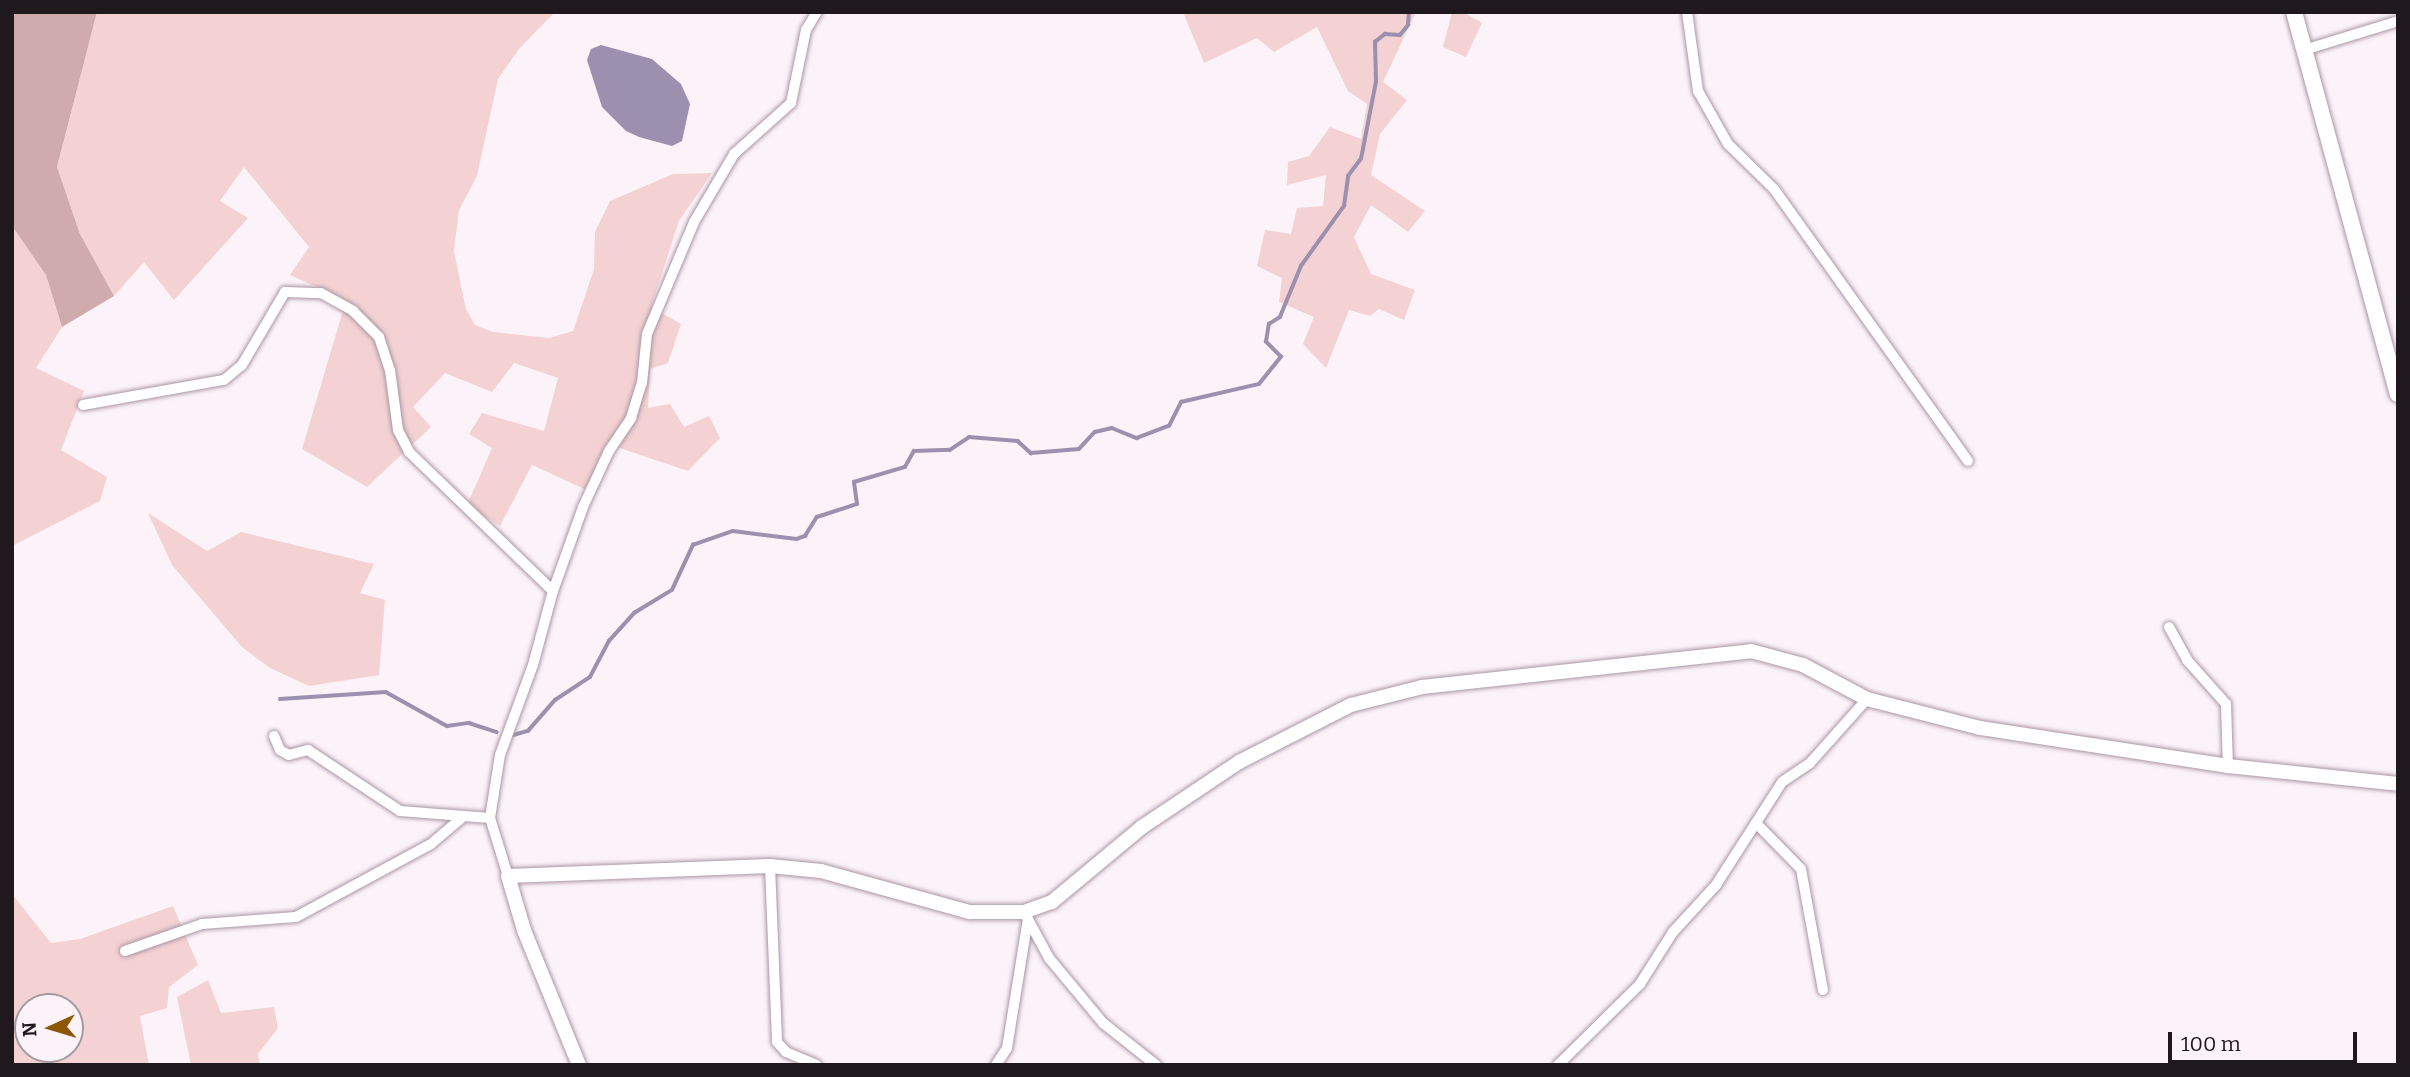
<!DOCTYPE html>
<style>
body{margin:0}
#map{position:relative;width:2410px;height:1077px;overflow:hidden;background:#fcf3f9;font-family:Bitter,serif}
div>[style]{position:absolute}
.green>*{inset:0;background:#f4d2d3}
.forest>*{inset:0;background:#cfabad}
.water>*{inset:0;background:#9b90ad}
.stream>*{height:3.5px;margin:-1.75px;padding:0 1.75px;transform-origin:1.75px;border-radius:1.75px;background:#9b90ad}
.roads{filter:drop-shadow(0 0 2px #ab96a4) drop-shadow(0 0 2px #ab96a4)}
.minor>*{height:10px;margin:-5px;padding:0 5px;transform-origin:5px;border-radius:5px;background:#fff}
.tertiary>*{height:14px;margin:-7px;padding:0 7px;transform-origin:7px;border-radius:7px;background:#fff}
.secondary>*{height:16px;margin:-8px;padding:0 8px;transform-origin:8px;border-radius:8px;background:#fff}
span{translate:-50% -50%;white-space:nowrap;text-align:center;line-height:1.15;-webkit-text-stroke:7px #fcf3f9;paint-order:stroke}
.frame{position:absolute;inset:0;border:14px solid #1f181d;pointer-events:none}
.north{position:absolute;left:14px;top:993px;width:70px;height:70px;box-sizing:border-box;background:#fcf3f9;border:2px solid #a49ba1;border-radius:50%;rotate:266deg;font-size:19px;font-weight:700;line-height:28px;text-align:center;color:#1f181d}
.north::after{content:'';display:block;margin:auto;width:24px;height:32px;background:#8b5704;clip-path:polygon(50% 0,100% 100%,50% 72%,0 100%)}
.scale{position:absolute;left:2168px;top:1032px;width:189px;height:32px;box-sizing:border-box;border:4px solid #1f181d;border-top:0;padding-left:9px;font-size:21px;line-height:24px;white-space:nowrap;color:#1f181d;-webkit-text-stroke:5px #fcf3f9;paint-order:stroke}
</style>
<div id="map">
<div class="green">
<i style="clip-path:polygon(97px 12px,555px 12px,519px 49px,498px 79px,477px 176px,459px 210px,454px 251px,466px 309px,475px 325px,493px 332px,549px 338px,573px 331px,594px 269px,595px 232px,610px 201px,673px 174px,712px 173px,679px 221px,651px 307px,681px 324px,668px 363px,650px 369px,648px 408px,670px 404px,684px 427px,709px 416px,720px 438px,688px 471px,608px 444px,591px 492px,532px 465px,500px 526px,467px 505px,492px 448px,469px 434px,482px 413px,544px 431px,558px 378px,514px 363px,492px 392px,445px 373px,413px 407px,431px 427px,367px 487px,302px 449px,346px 300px,290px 275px,309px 247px,244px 167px,220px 201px,248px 218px,174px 300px,144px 262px,114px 296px,80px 234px,57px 167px)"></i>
<i style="clip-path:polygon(1183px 12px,1416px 12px,1383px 82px,1407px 100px,1380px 134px,1371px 175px,1425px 211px,1408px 232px,1371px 205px,1354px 237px,1371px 274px,1415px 290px,1404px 320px,1379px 309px,1370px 316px,1349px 310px,1326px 368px,1303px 344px,1314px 317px,1279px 302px,1282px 278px,1257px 266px,1265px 230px,1291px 234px,1297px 208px,1323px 206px,1326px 175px,1287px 185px,1288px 162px,1309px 156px,1330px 127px,1361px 139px,1367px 104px,1348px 91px,1317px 27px,1274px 52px,1257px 38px,1204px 63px)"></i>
<i style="clip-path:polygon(1452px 12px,1463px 12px,1482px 23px,1466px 57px,1443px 47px)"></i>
<i style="clip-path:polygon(12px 226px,46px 275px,62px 327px,36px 368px,84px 391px,61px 450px,107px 477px,100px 501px,12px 546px)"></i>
<i style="clip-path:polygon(148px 513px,207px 551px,241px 532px,374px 564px,360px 593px,385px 600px,379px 675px,309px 686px,270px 668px,242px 647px,172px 565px)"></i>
<i style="clip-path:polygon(evenodd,12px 894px,51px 943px,80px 939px,173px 906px,198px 965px,169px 987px,167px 1008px,140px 1016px,149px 1065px,12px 1065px,12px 894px,28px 1007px,70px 1007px,70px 1049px,28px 1049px,28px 1007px)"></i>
<i style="clip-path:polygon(208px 980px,221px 1013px,274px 1007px,278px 1028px,258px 1054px,260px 1065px,191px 1065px,177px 997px)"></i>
</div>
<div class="forest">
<i style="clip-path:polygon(12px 12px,97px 12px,57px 167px,80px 234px,114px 296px,62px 327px,46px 275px,12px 226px)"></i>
</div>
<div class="water">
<i style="clip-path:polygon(601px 45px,652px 59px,681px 84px,690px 104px,682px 141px,672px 146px,639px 137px,626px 131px,602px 107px,587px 60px,591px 49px)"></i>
</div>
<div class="stream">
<i style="left:280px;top:699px;width:106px;rotate:-3.8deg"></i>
<i style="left:386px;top:692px;width:70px;rotate:29.1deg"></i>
<i style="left:447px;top:726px;width:22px;rotate:-8deg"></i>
<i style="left:469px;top:723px;width:29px;rotate:18deg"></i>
<i style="left:510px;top:736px;width:19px;rotate:-16deg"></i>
<i style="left:528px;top:731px;width:41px;rotate:-48.9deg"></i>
<i style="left:555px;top:700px;width:42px;rotate:-33.3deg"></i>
<i style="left:590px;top:677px;width:41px;rotate:-62.2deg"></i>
<i style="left:609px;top:641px;width:38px;rotate:-48deg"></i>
<i style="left:634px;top:613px;width:44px;rotate:-31.2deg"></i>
<i style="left:672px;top:590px;width:50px;rotate:-65deg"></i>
<i style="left:693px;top:545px;width:42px;rotate:-19.3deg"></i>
<i style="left:733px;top:531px;width:64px;rotate:7.1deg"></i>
<i style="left:797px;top:539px;width:9px;rotate:-21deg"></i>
<i style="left:805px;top:536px;width:22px;rotate:-58deg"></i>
<i style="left:817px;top:517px;width:42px;rotate:-18deg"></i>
<i style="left:857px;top:504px;width:22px;rotate:-98deg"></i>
<i style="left:854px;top:482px;width:53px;rotate:-16.4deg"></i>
<i style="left:905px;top:467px;width:18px;rotate:-61deg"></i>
<i style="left:914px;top:451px;width:36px;rotate:-2deg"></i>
<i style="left:950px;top:450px;width:23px;rotate:-34deg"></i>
<i style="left:969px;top:437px;width:49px;rotate:4.7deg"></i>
<i style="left:1018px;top:441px;width:18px;rotate:43deg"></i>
<i style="left:1031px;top:453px;width:48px;rotate:-4.8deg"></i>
<i style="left:1079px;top:449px;width:23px;rotate:-47deg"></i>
<i style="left:1095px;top:432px;width:17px;rotate:-13deg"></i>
<i style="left:1112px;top:428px;width:27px;rotate:22deg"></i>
<i style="left:1137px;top:438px;width:34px;rotate:-21deg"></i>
<i style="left:1169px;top:426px;width:27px;rotate:-63deg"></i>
<i style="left:1181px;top:402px;width:80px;rotate:-13deg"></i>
<i style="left:1259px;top:384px;width:35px;rotate:-51deg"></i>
<i style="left:1281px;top:357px;width:21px;rotate:-135deg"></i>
<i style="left:1266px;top:342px;width:18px;rotate:-81deg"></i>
<i style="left:1269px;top:324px;width:13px;rotate:-32deg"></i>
<i style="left:1280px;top:317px;width:55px;rotate:-67.6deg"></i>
<i style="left:1301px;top:266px;width:74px;rotate:-54.4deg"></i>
<i style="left:1344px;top:206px;width:30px;rotate:-82deg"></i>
<i style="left:1348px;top:176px;width:21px;rotate:-53deg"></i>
<i style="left:1361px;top:159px;width:78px;rotate:-79deg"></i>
<i style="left:1376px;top:82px;width:40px;rotate:-91.4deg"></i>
<i style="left:1375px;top:42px;width:13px;rotate:-39deg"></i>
<i style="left:1385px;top:34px;width:15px;rotate:4deg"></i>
<i style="left:1400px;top:35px;width:13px;rotate:-51deg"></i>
<i style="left:1408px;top:25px;width:13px;rotate:-86deg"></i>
</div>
<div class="roads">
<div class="minor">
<i style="left:1687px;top:12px;width:80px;rotate:82.1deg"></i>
<i style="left:1698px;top:91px;width:61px;rotate:60.5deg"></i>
<i style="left:1728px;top:144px;width:64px;rotate:44.4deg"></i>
<i style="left:1774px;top:189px;width:334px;rotate:54.5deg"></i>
<i style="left:2304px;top:50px;width:98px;rotate:-17.1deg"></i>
<i style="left:83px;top:405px;width:143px;rotate:-10.1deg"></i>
<i style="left:224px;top:380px;width:23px;rotate:-40deg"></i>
<i style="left:242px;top:365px;width:85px;rotate:-59.5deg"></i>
<i style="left:285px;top:292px;width:36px;rotate:2deg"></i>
<i style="left:321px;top:293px;width:37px;rotate:29deg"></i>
<i style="left:353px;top:311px;width:37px;rotate:45deg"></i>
<i style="left:379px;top:337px;width:35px;rotate:72deg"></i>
<i style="left:390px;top:370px;width:61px;rotate:82.4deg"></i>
<i style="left:398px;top:430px;width:25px;rotate:63deg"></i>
<i style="left:409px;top:452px;width:200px;rotate:44deg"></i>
<i style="left:2169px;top:627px;width:38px;rotate:61deg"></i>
<i style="left:2187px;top:660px;width:59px;rotate:48.4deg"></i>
<i style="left:2226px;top:704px;width:62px;rotate:88.2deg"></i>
<i style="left:274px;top:736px;width:15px;rotate:67deg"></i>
<i style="left:280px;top:750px;width:10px;rotate:29deg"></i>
<i style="left:289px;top:755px;width:20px;rotate:-15deg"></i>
<i style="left:308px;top:750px;width:110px;rotate:33.5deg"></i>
<i style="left:400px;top:811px;width:90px;rotate:4.4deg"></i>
<i style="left:1756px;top:823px;width:64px;rotate:45.6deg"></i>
<i style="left:1801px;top:869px;width:123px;rotate:79.7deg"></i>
<i style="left:770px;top:866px;width:176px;rotate:87.7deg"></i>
<i style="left:777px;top:1042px;width:13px;rotate:48deg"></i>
<i style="left:786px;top:1052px;width:33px;rotate:23deg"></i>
<i style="left:508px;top:876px;width:61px;rotate:-107.2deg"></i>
<i style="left:490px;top:818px;width:64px;rotate:-81deg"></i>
<i style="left:500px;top:755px;width:96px;rotate:-69.9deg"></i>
<i style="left:533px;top:665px;width:77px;rotate:-74.9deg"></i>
<i style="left:553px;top:591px;width:89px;rotate:-70.3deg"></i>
<i style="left:583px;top:507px;width:62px;rotate:-65.1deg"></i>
<i style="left:609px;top:451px;width:40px;rotate:-56deg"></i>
<i style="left:631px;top:418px;width:37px;rotate:-73deg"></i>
<i style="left:642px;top:383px;width:49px;rotate:-84.2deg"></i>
<i style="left:647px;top:334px;width:121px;rotate:-67.2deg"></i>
<i style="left:694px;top:222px;width:79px;rotate:-59.5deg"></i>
<i style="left:734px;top:154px;width:76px;rotate:-41.8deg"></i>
<i style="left:791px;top:103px;width:75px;rotate:-78.4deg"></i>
<i style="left:806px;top:30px;width:21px;rotate:-59deg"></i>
<i style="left:1024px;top:912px;width:52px;rotate:61.5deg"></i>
<i style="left:1049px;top:958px;width:85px;rotate:50.3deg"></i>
<i style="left:1103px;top:1023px;width:68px;rotate:38.4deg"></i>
<i style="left:125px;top:951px;width:82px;rotate:-19.3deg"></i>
<i style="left:202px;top:924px;width:94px;rotate:-4.3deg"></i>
<i style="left:296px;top:917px;width:153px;rotate:-28.4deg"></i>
<i style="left:431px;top:844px;width:43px;rotate:-40.3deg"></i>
<i style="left:996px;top:1065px;width:20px;rotate:-57deg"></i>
<i style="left:1007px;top:1048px;width:131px;rotate:-80.8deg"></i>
<i style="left:1558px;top:1065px;width:115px;rotate:-44.6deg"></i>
<i style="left:1640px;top:984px;width:62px;rotate:-57.6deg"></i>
<i style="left:1673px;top:932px;width:64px;rotate:-47.5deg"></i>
<i style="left:1716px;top:885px;width:122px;rotate:-57.3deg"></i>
<i style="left:1782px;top:782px;width:34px;rotate:-34deg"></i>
<i style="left:1810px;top:763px;width:86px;rotate:-48.3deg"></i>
</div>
<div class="tertiary">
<i style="left:579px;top:1065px;width:146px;rotate:-112.2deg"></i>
<i style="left:524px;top:930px;width:56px;rotate:-106.5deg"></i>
<i style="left:508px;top:876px;width:262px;rotate:-2.2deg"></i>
<i style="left:770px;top:866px;width:51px;rotate:5.6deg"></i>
<i style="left:821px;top:871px;width:155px;rotate:15.4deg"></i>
<i style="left:970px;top:912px;width:54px"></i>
<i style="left:1024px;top:912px;width:30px;rotate:-20deg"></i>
<i style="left:1052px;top:902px;width:117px;rotate:-39.8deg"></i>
<i style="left:1142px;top:827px;width:117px;rotate:-33.8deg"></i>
<i style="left:1239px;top:762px;width:126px;rotate:-27deg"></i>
<i style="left:1351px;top:705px;width:73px;rotate:-14.2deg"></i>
<i style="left:1422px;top:687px;width:331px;rotate:-6.2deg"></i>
<i style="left:1751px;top:651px;width:54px;rotate:15.1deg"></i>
<i style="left:1803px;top:665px;width:72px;rotate:28deg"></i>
<i style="left:1867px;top:699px;width:117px;rotate:14.4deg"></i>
<i style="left:1980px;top:728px;width:251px;rotate:8.7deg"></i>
<i style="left:2228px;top:766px;width:171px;rotate:6deg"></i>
</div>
<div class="secondary">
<i style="left:2294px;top:12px;width:396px;rotate:74.8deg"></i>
</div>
</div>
<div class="frame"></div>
<div class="north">N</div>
<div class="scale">100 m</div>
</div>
